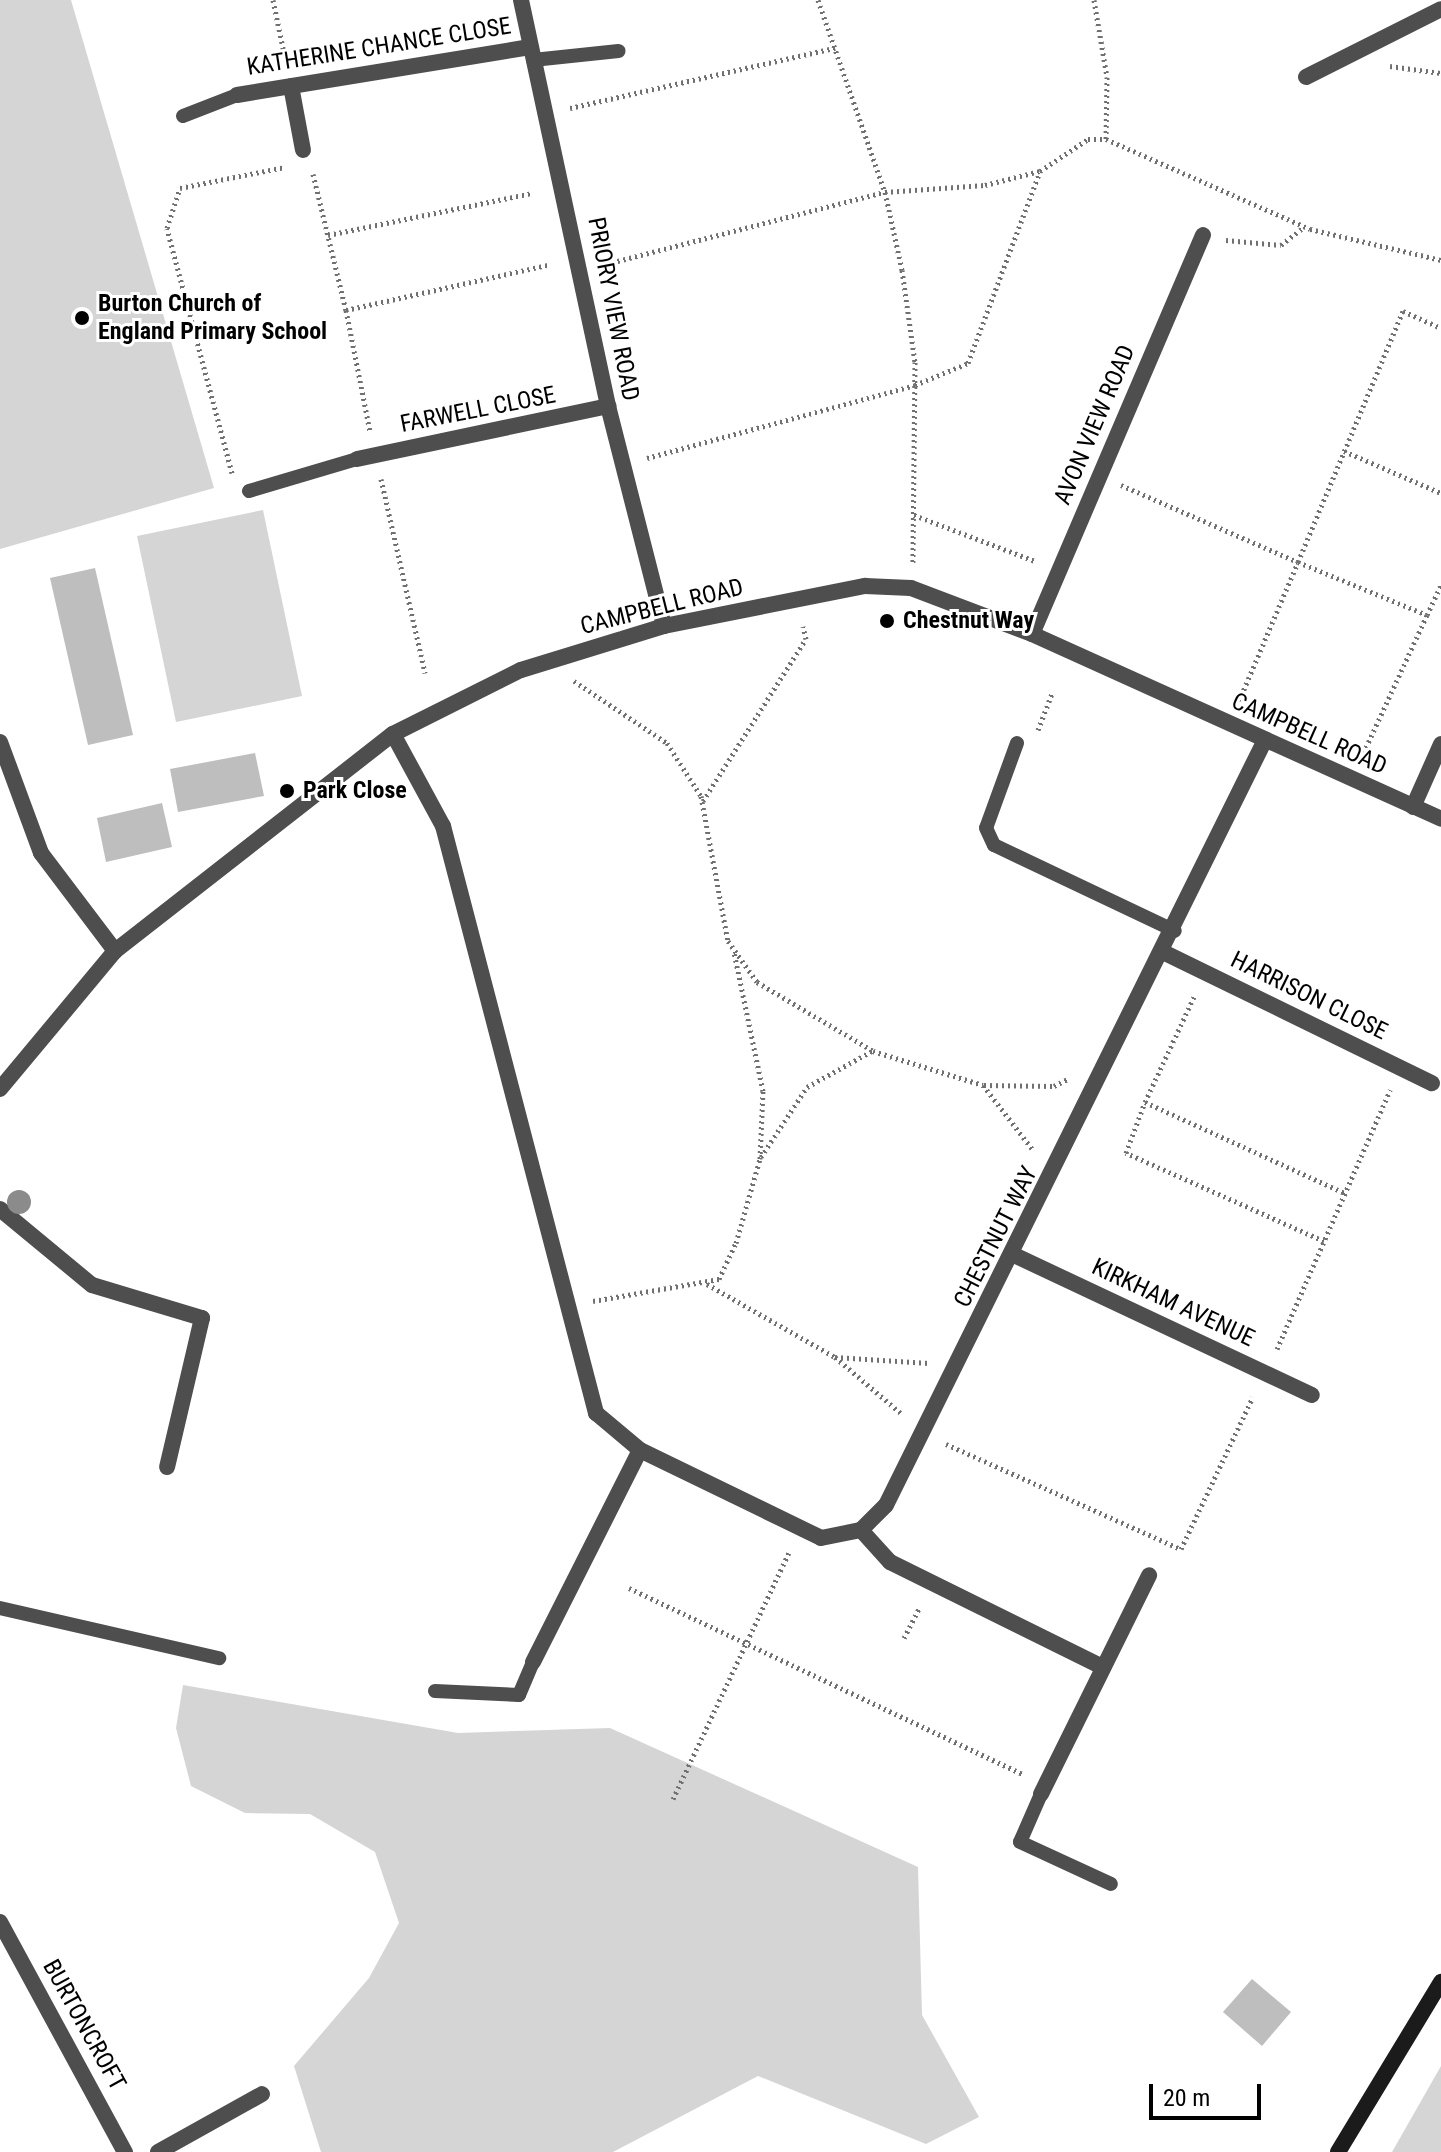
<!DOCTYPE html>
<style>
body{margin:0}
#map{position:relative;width:1441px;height:2152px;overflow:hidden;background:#fff;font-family:"Roboto Condensed",sans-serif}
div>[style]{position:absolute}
.green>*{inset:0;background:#d5d5d5}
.building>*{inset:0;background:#bebebe}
.path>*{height:5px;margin-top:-2.5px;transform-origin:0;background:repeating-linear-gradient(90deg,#707070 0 2px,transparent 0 6px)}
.lane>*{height:14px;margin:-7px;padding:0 7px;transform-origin:7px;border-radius:7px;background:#4e4e4e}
.street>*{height:16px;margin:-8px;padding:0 8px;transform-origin:8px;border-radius:8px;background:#4e4e4e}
.secondary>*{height:16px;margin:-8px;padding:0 8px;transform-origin:8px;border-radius:8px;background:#1b1b1b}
.trees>*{width:24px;height:24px;margin:-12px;border-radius:50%;background:#8b8b8b}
.dots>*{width:22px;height:22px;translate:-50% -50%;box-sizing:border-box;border:4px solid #fff;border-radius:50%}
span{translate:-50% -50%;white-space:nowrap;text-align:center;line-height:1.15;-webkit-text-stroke:6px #fff;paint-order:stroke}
.street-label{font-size:24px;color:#000}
.poi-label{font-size:24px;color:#000;font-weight:700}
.left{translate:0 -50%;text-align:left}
.scale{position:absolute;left:1149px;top:2084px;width:112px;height:36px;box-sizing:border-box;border:4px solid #000;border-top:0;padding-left:10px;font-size:24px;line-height:28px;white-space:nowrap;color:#000;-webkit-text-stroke:6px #fff;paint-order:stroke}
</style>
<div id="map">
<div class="green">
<i style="clip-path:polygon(0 0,71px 0,214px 488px,0 549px)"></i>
<i style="clip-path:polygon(263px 510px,302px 696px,176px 722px,137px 536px)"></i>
<i style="clip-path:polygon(183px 1685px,458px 1733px,610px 1728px,918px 1867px,922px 2015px,979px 2117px,926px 2144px,758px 2076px,613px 2152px,321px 2152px,294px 2066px,369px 1978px,399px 1923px,375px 1852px,310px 1814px,245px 1813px,191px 1786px,176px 1728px)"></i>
<i style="clip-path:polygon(1441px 2066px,1441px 2152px,1392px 2152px)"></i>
</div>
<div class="building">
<i style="clip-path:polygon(95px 568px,133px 735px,88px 745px,50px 578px)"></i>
<i style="clip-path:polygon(255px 753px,264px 796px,178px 812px,170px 769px)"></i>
<i style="clip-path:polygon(162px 803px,172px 847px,106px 862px,97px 818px)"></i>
<i style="clip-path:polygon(1252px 1979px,1291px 2012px,1262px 2046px,1223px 2012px)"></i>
</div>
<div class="path">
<i style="left:273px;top:0;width:63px;rotate:78.2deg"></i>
<i style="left:818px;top:0;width:203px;rotate:70.8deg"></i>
<i style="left:885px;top:192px;width:80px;rotate:77.7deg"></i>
<i style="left:902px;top:270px;width:93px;rotate:82deg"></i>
<i style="left:915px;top:362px;width:201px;rotate:90.6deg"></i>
<i style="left:1094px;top:0;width:78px;rotate:80.4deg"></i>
<i style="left:1107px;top:77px;width:62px;rotate:90.9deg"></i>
<i style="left:1390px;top:66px;width:51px;rotate:7.8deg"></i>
<i style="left:570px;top:108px;width:272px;rotate:-12.8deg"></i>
<i style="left:313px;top:174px;width:140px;rotate:76.4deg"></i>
<i style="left:346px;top:310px;width:207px;rotate:-12.6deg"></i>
<i style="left:328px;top:235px;width:208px;rotate:-11.6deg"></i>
<i style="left:1226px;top:240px;width:55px;rotate:5.2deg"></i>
<i style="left:1281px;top:245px;width:29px;rotate:-38deg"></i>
<i style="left:606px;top:264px;width:288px;rotate:-14.5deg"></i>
<i style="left:885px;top:192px;width:100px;rotate:-4deg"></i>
<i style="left:985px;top:185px;width:57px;rotate:-14.3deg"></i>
<i style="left:346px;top:310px;width:123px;rotate:78.8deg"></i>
<i style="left:1344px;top:451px;width:106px;rotate:23.4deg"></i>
<i style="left:647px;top:458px;width:278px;rotate:-15.2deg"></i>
<i style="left:915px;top:385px;width:57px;rotate:-22.5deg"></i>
<i style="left:968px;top:363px;width:205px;rotate:-69.4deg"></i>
<i style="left:1040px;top:171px;width:58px;rotate:-33.7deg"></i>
<i style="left:1088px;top:139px;width:18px"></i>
<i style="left:1106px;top:139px;width:223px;rotate:23.8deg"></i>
<i style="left:1310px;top:229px;width:135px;rotate:13.3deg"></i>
<i style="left:232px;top:473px;width:253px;rotate:-104.9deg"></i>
<i style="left:167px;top:228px;width:42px;rotate:-72deg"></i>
<i style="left:180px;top:188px;width:107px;rotate:-11.3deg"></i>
<i style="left:381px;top:479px;width:199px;rotate:77.2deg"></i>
<i style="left:1121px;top:485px;width:193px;rotate:23.5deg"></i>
<i style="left:1298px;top:562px;width:272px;rotate:-67.3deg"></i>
<i style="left:1403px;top:311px;width:42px;rotate:24.1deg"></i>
<i style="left:914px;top:515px;width:129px;rotate:20.8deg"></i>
<i style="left:1427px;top:615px;width:33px;rotate:-65deg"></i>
<i style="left:574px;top:681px;width:112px;rotate:33.7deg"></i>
<i style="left:667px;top:743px;width:63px;rotate:57.3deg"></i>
<i style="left:701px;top:796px;width:147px;rotate:79.5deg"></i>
<i style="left:728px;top:941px;width:50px;rotate:54.7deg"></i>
<i style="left:757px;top:982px;width:135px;rotate:30.7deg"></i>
<i style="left:873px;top:1051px;width:115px;rotate:17.2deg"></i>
<i style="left:983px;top:1085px;width:82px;rotate:52.4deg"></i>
<i style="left:1239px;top:701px;width:151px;rotate:-67deg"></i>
<i style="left:1298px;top:562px;width:139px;rotate:22.3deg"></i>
<i style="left:1427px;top:615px;width:155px;rotate:114.7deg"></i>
<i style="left:1038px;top:730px;width:40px;rotate:-69deg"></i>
<i style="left:703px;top:801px;width:192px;rotate:-57.6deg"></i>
<i style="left:806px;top:639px;width:13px;rotate:-103deg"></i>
<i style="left:984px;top:1085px;width:70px;rotate:0.8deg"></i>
<i style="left:1054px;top:1086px;width:16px;rotate:-27deg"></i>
<i style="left:1145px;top:1102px;width:118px;rotate:-65deg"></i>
<i style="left:761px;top:1157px;width:84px;rotate:-56.7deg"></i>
<i style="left:807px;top:1087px;width:74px;rotate:-29deg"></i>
<i style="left:1324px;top:1241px;width:217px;rotate:-156deg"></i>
<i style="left:1126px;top:1153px;width:54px;rotate:-69.6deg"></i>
<i style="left:1145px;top:1102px;width:220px;rotate:24.5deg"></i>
<i style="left:707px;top:1284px;width:147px;rotate:29.7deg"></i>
<i style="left:835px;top:1357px;width:94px;rotate:3.7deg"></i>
<i style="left:593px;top:1301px;width:128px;rotate:-9.9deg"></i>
<i style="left:719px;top:1279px;width:40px;rotate:-65deg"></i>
<i style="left:736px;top:1243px;width:87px;rotate:-74.1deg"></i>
<i style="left:760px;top:1159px;width:68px;rotate:-87.5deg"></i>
<i style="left:763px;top:1091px;width:142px;rotate:-101.8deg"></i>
<i style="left:1277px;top:1349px;width:283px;rotate:-66.4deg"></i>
<i style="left:835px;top:1357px;width:88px;rotate:40.4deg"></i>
<i style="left:946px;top:1444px;width:257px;rotate:24.1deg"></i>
<i style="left:1181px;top:1549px;width:168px;rotate:-64.7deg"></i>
<i style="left:629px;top:1588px;width:436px;rotate:25.3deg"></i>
<i style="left:904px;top:1638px;width:35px;rotate:-63deg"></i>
<i style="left:673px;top:1799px;width:272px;rotate:-64.8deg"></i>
</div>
<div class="lane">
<i style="left:533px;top:60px;width:86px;rotate:-6deg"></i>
<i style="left:183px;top:116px;width:58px;rotate:-21.3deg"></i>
<i style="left:249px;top:491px;width:113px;rotate:-16.5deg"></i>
<i style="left:1017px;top:743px;width:90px;rotate:110deg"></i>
<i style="left:986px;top:828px;width:19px;rotate:65deg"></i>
<i style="left:994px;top:845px;width:200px;rotate:25.4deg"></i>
<i style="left:0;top:1608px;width:225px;rotate:12.9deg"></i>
<i style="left:435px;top:1691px;width:84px;rotate:2.7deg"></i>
<i style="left:519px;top:1695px;width:36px;rotate:-67deg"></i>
<i style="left:1041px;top:1794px;width:52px;rotate:113.6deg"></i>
<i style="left:1020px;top:1842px;width:100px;rotate:24.8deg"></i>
</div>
<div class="street">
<i style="left:521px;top:0;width:415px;rotate:77.9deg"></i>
<i style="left:608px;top:406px;width:227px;rotate:75.7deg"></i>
<i style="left:1306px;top:77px;width:151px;rotate:-26.7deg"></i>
<i style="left:291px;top:86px;width:65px;rotate:79.4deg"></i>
<i style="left:237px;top:95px;width:297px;rotate:-9.3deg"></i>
<i style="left:357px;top:459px;width:257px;rotate:-11.9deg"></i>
<i style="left:1032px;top:634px;width:434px;rotate:-66.8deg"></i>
<i style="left:393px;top:734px;width:105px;rotate:61.5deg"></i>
<i style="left:443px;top:826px;width:607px;rotate:75.39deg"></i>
<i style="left:596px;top:1413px;width:57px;rotate:40.1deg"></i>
<i style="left:640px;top:1450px;width:201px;rotate:25.9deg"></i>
<i style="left:821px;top:1538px;width:41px;rotate:-11.3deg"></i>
<i style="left:861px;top:1530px;width:35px;rotate:-45deg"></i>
<i style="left:886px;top:1505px;width:854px;rotate:-63.65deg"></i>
<i style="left:0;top:742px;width:118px;rotate:69.7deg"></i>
<i style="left:41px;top:853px;width:123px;rotate:52.9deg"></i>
<i style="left:1413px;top:807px;width:69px;rotate:-66deg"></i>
<i style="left:1165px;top:953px;width:297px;rotate:26deg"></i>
<i style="left:0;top:1089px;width:180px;rotate:-50.2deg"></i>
<i style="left:115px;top:951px;width:353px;rotate:-38deg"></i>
<i style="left:393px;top:734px;width:143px;rotate:-26.6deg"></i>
<i style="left:521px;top:670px;width:150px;rotate:-17.1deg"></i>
<i style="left:664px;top:626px;width:205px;rotate:-11.3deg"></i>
<i style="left:865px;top:586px;width:46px;rotate:2.5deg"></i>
<i style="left:911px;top:588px;width:129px;rotate:20.8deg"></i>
<i style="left:1032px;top:634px;width:449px;rotate:24.3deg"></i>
<i style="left:0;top:1209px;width:119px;rotate:39.6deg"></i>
<i style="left:92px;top:1285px;width:115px;rotate:16.7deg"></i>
<i style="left:202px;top:1318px;width:153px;rotate:103.2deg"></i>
<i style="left:1014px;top:1255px;width:329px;rotate:25.2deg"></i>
<i style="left:861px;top:1530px;width:43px;rotate:47.8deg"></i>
<i style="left:890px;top:1562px;width:237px;rotate:26.3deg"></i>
<i style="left:533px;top:1662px;width:237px;rotate:-63.2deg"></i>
<i style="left:1041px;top:1794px;width:244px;rotate:-63.7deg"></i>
<i style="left:0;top:1922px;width:262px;rotate:61.5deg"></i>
<i style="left:158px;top:2152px;width:119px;rotate:-29.1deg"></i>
</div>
<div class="secondary">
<i style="left:1338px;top:2152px;width:199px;rotate:-58.8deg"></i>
</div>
<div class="trees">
<i style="left:19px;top:1202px"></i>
</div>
<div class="dots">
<i style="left:82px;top:318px;background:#000"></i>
<i style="left:887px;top:621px;background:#000"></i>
<i style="left:287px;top:791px;background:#000"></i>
</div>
<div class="street-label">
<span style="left:379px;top:47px;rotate:-9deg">KATHERINE CHANCE CLOSE</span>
<span style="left:613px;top:309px;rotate:79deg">PRIORY VIEW ROAD</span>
<span style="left:478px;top:410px;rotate:-11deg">FARWELL CLOSE</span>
<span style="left:1095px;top:425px;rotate:-67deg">AVON VIEW ROAD</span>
<span style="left:662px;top:607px;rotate:-14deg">CAMPBELL ROAD</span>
<span style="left:1309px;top:734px;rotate:24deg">CAMPBELL ROAD</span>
<span style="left:1309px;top:996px;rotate:26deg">HARRISON CLOSE</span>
<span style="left:996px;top:1237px;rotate:-63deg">CHESTNUT WAY</span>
<span style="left:1173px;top:1303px;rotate:25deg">KIRKHAM AVENUE</span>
<span style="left:84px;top:2025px;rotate:61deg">BURTONCROFT</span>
</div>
<div class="poi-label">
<span class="left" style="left:98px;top:318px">Burton Church of<br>England Primary School</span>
<span class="left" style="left:903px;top:621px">Chestnut Way</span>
<span class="left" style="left:303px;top:791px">Park Close</span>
</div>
<div class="scale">20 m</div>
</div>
